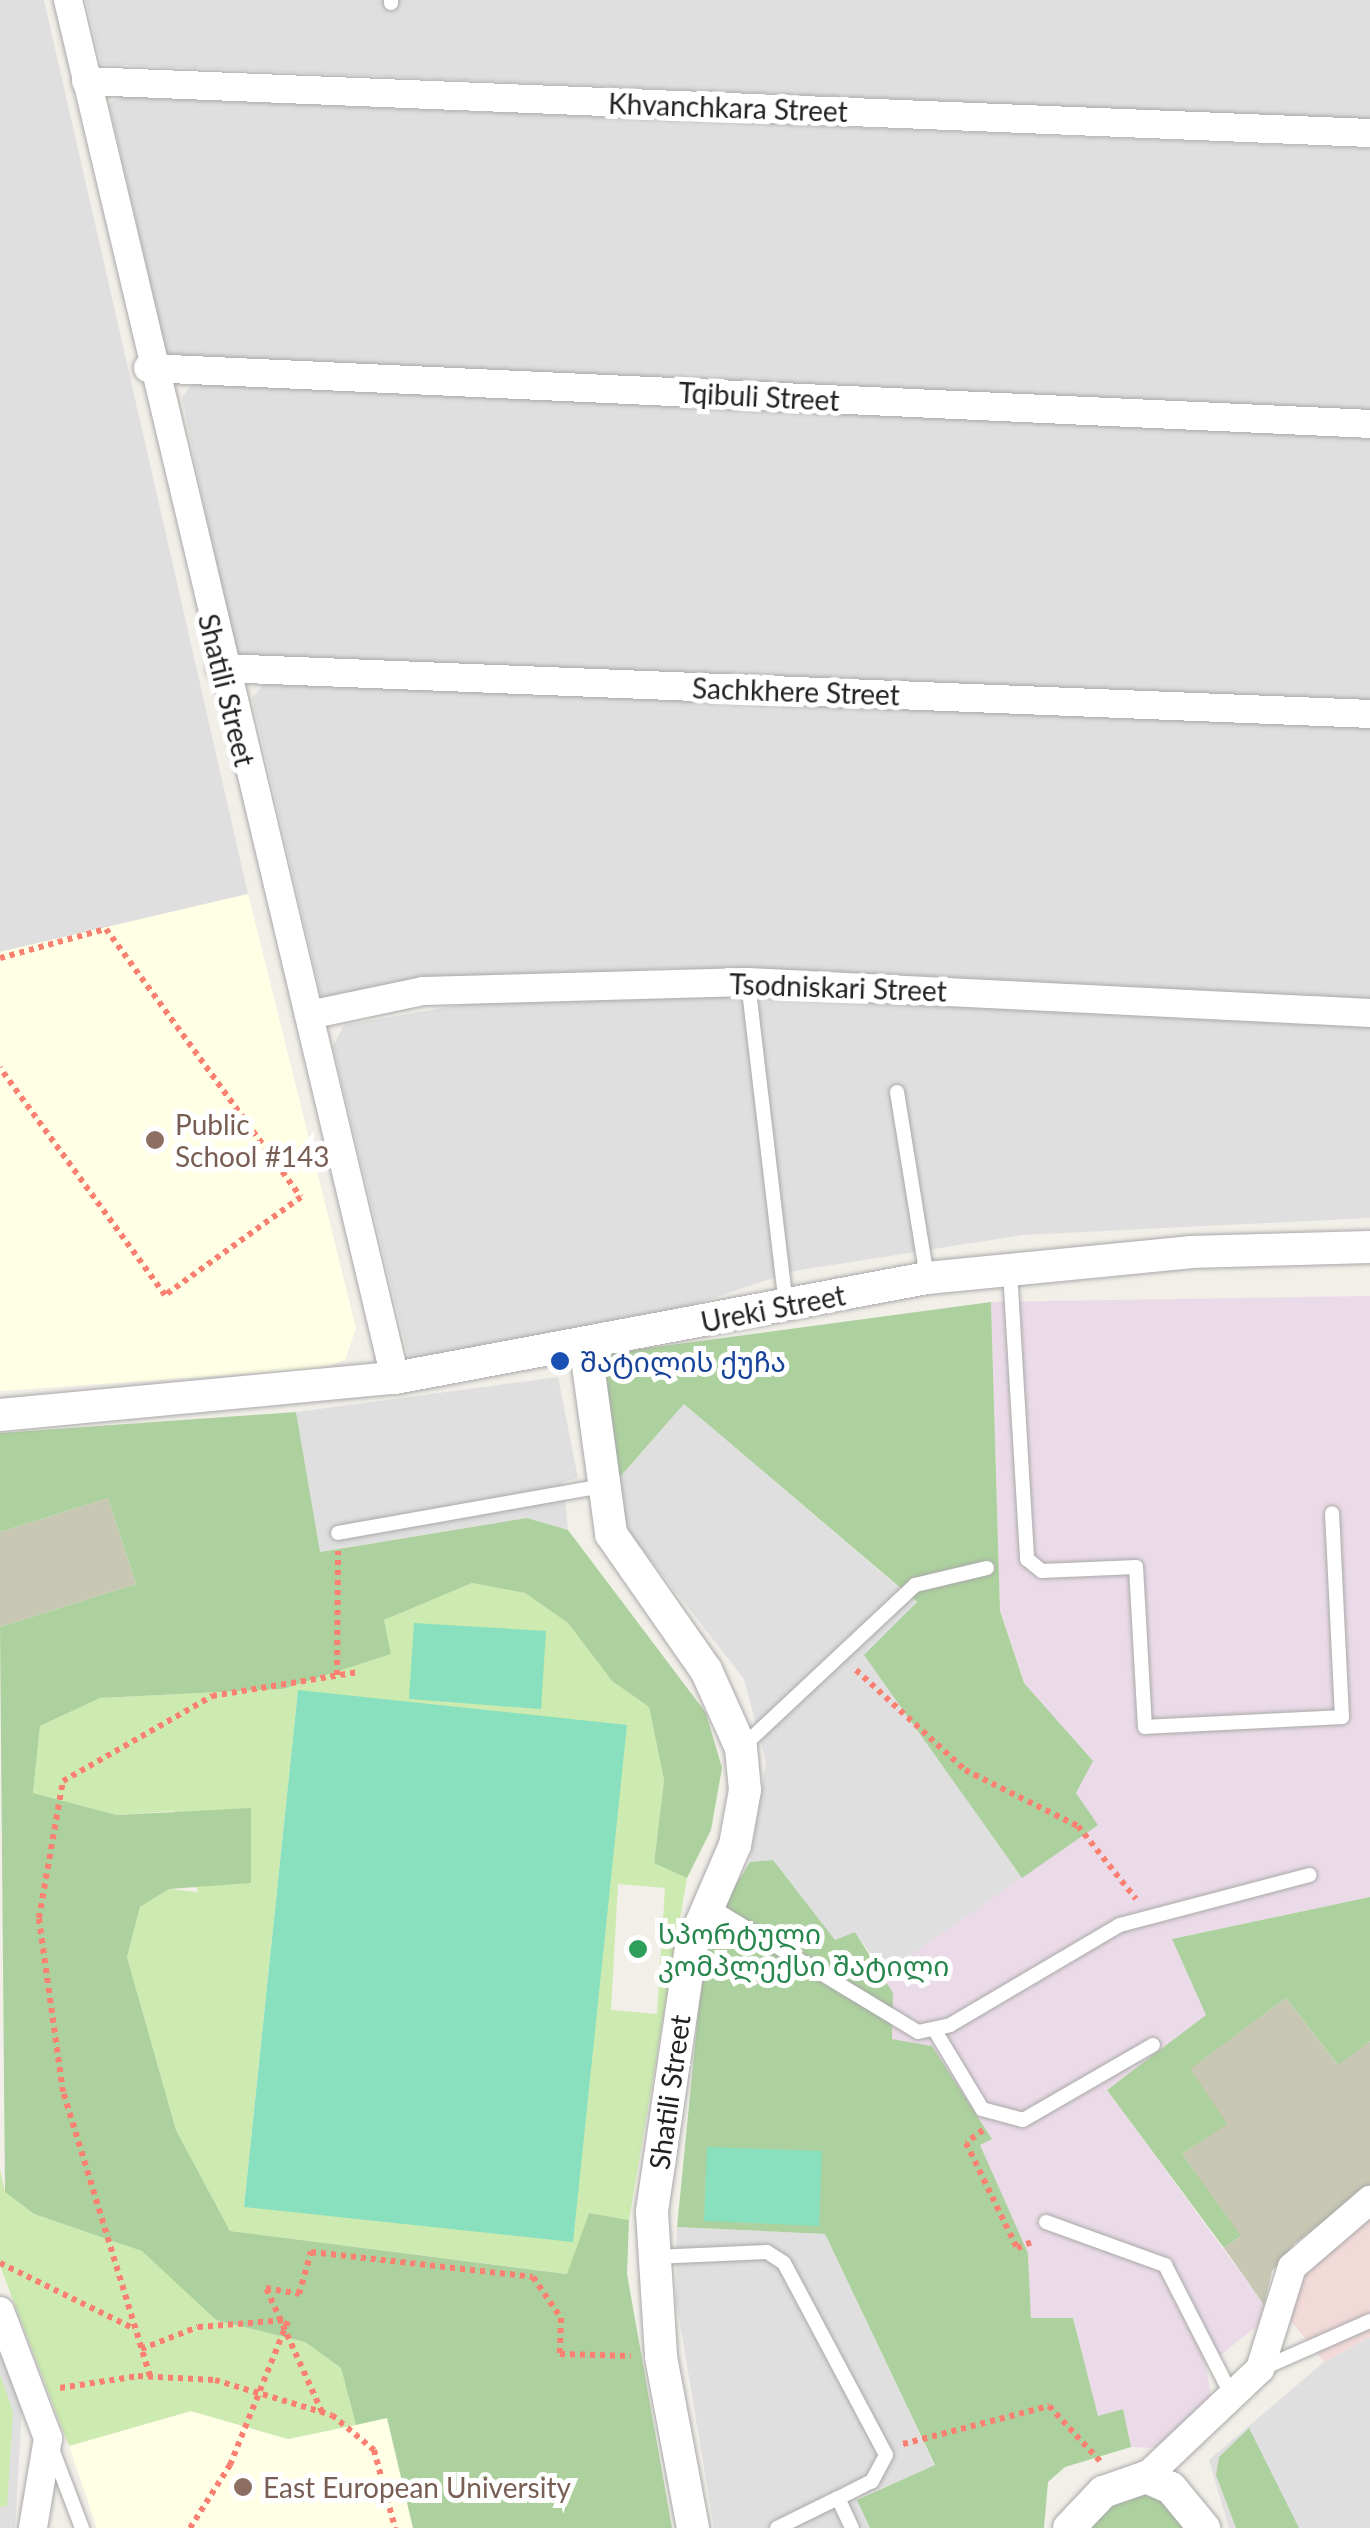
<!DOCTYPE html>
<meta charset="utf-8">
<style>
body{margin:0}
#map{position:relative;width:1370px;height:2528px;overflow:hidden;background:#f2efe9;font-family:Lato,"Noto Sans Georgian",sans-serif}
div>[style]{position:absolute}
.residential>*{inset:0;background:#e0dfdf}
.commercial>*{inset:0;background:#f2dad9}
.industrial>*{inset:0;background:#ebdbe8}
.education>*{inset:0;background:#ffffe5}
.construction>*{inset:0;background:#c7c7b4}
.grass>*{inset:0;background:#cdebb0}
.forest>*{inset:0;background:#add19e}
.pitch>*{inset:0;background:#88e0be}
.path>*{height:6px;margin-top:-3px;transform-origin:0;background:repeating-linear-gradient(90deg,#fa8072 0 5px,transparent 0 10px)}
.roads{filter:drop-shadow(0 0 2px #a9a9a9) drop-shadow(0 0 2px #a9a9a9)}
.service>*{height:14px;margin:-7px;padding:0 7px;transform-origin:7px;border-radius:7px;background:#fff}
.minor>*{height:28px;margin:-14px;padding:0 14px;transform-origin:14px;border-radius:14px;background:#fff}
.tertiary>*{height:32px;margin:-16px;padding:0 16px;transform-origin:16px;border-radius:16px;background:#fff}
.dots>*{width:28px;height:28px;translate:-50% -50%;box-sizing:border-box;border:5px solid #fff;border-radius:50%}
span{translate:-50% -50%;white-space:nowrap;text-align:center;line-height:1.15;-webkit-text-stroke:10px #fff;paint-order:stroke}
.street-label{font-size:28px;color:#222}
.education-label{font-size:28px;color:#785e54}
.left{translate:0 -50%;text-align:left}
.transit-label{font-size:28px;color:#164399}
.leisure-label{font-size:28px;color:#27864d}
</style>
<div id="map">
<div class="residential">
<i style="clip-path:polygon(0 0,44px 0,248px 894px,0 952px)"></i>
<i style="clip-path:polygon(86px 0,1370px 0,1370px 120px,101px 64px)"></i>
<i style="clip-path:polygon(121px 97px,1370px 149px,1370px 415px,183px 364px,166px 352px,109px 103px)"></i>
<i style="clip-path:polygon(193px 383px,1370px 438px,1370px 703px,236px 661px,182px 397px)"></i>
<i style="clip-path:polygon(264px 684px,1370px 726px,1370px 1003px,661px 968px,323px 1004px,252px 698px)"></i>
<i style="clip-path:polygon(720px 993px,1370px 1024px,1370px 1218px,1023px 1235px,794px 1271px,675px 1311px,409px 1359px,333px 1046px,344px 1025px,507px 997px)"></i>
<i style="clip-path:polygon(558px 1377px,578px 1478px,563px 1482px,568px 1530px,526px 1518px,319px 1552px,296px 1412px)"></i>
<i style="clip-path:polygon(684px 1404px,917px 1603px,865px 1655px,1022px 1878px,884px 1974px,855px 1932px,835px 1941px,773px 1860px,750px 1862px,766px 1762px,744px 1679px,618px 1518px,618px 1479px)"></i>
<i style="clip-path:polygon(677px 2227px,825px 2234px,935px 2466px,857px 2499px,870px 2528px,714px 2528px,676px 2299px)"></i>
<i style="clip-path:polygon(1370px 2337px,1370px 2528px,1229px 2528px,1209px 2460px,1324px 2362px)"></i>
<i style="clip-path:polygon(0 2344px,22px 2406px,15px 2528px,0 2528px)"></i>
</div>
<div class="commercial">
<i style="clip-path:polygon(1370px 2218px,1370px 2337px,1324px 2362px,1283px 2311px,1291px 2283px)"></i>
</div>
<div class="industrial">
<i style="clip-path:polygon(1370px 1296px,1370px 1897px,1172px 1939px,1207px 2015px,1107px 2090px,1264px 2305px,1258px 2325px,1206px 2367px,1211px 2394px,1202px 2410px,1156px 2448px,1131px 2447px,1123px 2409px,1098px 2417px,1073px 2318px,1031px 2319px,1028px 2253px,979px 2144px,992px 2139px,932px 2046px,892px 2040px,884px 1974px,1097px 1825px,1076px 1793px,1092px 1761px,1024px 1683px,1000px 1611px,991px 1302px)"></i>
</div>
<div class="education">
<i style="clip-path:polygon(248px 894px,356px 1328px,345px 1360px,318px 1369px,0 1391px,0 952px)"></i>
<i style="clip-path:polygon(191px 2411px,288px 2439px,387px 2418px,413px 2528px,97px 2528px,69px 2446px)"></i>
</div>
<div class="construction">
<i style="clip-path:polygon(108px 1498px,136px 1584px,0 1627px,0 1532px)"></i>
<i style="clip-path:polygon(1286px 1998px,1337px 2064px,1370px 2041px,1370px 2186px,1294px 2244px,1272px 2271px,1264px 2305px,1224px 2248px,1240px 2237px,1182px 2154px,1226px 2124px,1189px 2069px)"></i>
</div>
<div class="grass">
<i style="clip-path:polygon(evenodd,472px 1583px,525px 1593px,568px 1623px,612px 1681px,649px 1707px,664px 1780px,654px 1862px,687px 1878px,629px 2220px,589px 2213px,568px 2274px,230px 2231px,176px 2130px,127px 1957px,140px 1907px,169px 1889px,198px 1892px,174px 1811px,117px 1815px,33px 1793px,40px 1726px,100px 1698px,283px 1689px,390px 1654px,384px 1620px,472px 1583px,298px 1690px,573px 2241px,244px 2206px,298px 1690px,472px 1583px,618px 1884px,665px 1888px,657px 2014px,611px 2010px,618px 1884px)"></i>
<i style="clip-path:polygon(0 2169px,5px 2192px,34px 2214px,143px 2251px,216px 2320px,305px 2342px,341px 2368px,356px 2425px,288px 2439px,191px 2411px,69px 2446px,0 2266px)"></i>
<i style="clip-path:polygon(0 2374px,13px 2412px,7px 2506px,0 2507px)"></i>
</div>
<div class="forest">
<i style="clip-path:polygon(991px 1302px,1000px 1611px,1024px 1683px,1093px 1761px,1076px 1793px,1098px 1825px,1022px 1878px,864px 1655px,917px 1602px,684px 1404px,618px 1479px,595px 1355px)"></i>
<i style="clip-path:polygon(296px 1412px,320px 1552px,527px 1518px,568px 1530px,706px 1713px,722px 1768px,711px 1830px,687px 1878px,654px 1863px,664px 1780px,649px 1707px,612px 1681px,568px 1623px,525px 1593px,472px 1583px,384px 1620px,391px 1654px,283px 1689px,100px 1698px,40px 1726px,33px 1793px,117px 1815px,251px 1808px,251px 1883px,169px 1889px,140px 1907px,127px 1957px,176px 2130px,230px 2231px,567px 2274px,589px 2213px,629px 2220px,627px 2274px,672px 2528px,413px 2528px,387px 2418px,356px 2425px,341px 2368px,305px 2342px,216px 2320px,142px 2251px,34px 2214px,5px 2192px,0 1627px,136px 1584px,108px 1498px,0 1532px,0 1433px)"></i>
<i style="clip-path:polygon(773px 1860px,835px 1940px,855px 1932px,893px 1993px,892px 2039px,932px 2046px,992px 2139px,980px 2145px,1028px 2253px,1031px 2318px,1073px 2318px,1098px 2416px,1123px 2409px,1131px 2447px,1065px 2467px,1048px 2482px,1044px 2528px,870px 2528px,857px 2500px,935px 2465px,825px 2234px,677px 2227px,706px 1933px,750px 1862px)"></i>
<i style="clip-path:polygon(1370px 1897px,1370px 2041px,1338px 2065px,1286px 1998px,1190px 2069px,1227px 2124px,1182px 2154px,1241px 2236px,1224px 2248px,1107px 2090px,1206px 2015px,1172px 1939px)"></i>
<i style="clip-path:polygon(1249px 2428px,1299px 2528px,1236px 2528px,1216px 2475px,1219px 2457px)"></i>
<i style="clip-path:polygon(1145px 2495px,1166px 2502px,1184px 2528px,1090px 2528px,1114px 2505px)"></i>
</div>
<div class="pitch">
<i style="clip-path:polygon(414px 1623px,546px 1631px,541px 1709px,409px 1699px)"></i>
<i style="clip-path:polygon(298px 1690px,627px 1725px,573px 2242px,244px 2207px)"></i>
<i style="clip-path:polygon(707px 2147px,822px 2151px,819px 2226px,704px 2221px)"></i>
</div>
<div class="path">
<i style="left:0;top:958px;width:110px;rotate:-15.3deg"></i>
<i style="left:106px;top:929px;width:331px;rotate:54deg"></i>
<i style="left:301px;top:1197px;width:168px;rotate:144.2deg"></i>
<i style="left:165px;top:1295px;width:281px;rotate:-126deg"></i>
<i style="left:856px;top:1670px;width:148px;rotate:42.5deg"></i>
<i style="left:965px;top:1770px;width:126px;rotate:26.4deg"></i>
<i style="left:1078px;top:1826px;width:93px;rotate:51.5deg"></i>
<i style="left:337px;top:1675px;width:124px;rotate:-89.5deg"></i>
<i style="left:983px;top:2130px;width:21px;rotate:143deg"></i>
<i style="left:966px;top:2143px;width:117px;rotate:64.1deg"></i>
<i style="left:1017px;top:2248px;width:18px;rotate:-22deg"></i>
<i style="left:0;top:2263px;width:150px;rotate:26.1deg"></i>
<i style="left:141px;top:2349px;width:61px;rotate:-21.1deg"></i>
<i style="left:198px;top:2327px;width:89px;rotate:-4.5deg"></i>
<i style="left:150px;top:2376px;width:297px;rotate:-107deg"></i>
<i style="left:63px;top:2092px;width:176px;rotate:-97.9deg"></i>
<i style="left:39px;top:1918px;width:139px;rotate:-80.1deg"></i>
<i style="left:63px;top:1781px;width:172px;rotate:-29.7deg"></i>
<i style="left:212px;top:1696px;width:148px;rotate:-9.3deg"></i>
<i style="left:60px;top:2388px;width:79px;rotate:-8.7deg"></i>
<i style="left:138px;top:2376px;width:77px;rotate:3deg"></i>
<i style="left:215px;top:2380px;width:122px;rotate:16.7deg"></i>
<i style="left:332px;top:2415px;width:55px;rotate:39.8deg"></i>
<i style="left:374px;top:2450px;width:81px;rotate:74.9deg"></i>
<i style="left:322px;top:2412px;width:136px;rotate:-114.3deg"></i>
<i style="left:266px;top:2288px;width:34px;rotate:10deg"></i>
<i style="left:299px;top:2294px;width:44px;rotate:-74.1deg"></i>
<i style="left:311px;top:2252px;width:223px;rotate:6.4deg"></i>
<i style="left:533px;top:2277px;width:50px;rotate:55.7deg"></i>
<i style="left:561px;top:2318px;width:36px;rotate:92deg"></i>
<i style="left:560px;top:2354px;width:71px;rotate:1.6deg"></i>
<i style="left:903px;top:2444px;width:151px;rotate:-14.6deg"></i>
<i style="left:1049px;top:2406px;width:75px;rotate:47.2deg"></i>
<i style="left:190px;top:2528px;width:75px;rotate:-57.6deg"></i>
<i style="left:230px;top:2465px;width:155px;rotate:-68.1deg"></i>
</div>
<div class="roads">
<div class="service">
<i style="left:391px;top:3px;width:3px;rotate:-90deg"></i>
<i style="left:748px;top:982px;width:325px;rotate:83.3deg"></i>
<i style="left:897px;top:1092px;width:187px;rotate:80.8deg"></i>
<i style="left:1010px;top:1271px;width:289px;rotate:86.6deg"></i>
<i style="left:1027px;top:1559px;width:19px;rotate:39deg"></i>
<i style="left:1042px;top:1571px;width:94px;rotate:-2.4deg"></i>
<i style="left:1136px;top:1567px;width:160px;rotate:86.8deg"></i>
<i style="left:1145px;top:1727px;width:197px;rotate:-2.9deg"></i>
<i style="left:1342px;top:1717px;width:204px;rotate:-92.8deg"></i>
<i style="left:338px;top:1533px;width:268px;rotate:-10.1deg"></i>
<i style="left:741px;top:1748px;width:238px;rotate:-43.1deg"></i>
<i style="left:915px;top:1585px;width:74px;rotate:-13.3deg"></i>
<i style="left:710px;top:1906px;width:243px;rotate:31.2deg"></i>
<i style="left:918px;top:2032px;width:33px;rotate:-12deg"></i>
<i style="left:950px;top:2025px;width:197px;rotate:-30.5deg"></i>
<i style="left:1120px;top:1925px;width:196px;rotate:-14.8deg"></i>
<i style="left:934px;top:2029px;width:93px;rotate:59deg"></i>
<i style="left:982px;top:2109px;width:42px;rotate:15deg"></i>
<i style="left:1023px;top:2120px;width:150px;rotate:-30deg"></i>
<i style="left:1046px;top:2222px;width:127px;rotate:19.9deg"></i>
<i style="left:1165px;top:2265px;width:147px;rotate:62.9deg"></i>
<i style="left:654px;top:2257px;width:113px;rotate:-2.5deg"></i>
<i style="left:767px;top:2252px;width:20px;rotate:33deg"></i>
<i style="left:784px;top:2263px;width:217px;rotate:62deg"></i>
<i style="left:886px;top:2455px;width:30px;rotate:118deg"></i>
<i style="left:872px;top:2481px;width:38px;rotate:153deg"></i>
<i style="left:1261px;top:2369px;width:119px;rotate:-23.8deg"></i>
<i style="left:52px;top:2449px;width:85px;rotate:69.2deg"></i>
<i style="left:777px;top:2528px;width:68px;rotate:-26.2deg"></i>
<i style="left:838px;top:2498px;width:33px;rotate:65deg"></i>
</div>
<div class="minor">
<i style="left:68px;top:0;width:1416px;rotate:76.65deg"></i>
<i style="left:86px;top:81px;width:1285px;rotate:2.32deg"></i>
<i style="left:148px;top:368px;width:1223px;rotate:2.62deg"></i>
<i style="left:221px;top:668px;width:1150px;rotate:2.29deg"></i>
<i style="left:309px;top:1015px;width:116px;rotate:-11.9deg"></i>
<i style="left:423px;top:991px;width:325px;rotate:-1.6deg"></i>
<i style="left:748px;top:982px;width:623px;rotate:2.85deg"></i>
<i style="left:0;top:2311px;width:136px;rotate:69.3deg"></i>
<i style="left:48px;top:2438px;width:91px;rotate:99.5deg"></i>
<i style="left:1146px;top:2477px;width:157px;rotate:-43.5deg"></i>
<i style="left:1260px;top:2369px;width:107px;rotate:-72.6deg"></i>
<i style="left:1292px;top:2267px;width:103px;rotate:-40.7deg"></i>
</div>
<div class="tertiary">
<i style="left:585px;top:1343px;width:193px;rotate:82.2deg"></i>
<i style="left:611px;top:1534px;width:166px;rotate:55.1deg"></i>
<i style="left:706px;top:1670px;width:85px;rotate:65.8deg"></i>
<i style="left:741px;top:1748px;width:42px;rotate:84.6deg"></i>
<i style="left:745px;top:1790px;width:56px;rotate:100.3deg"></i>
<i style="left:735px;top:1845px;width:111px;rotate:113.3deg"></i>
<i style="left:691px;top:1947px;width:268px;rotate:98.4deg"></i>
<i style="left:652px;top:2212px;width:145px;rotate:86.4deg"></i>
<i style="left:661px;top:2357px;width:174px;rotate:79.4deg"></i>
<i style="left:0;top:1415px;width:397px;rotate:-5.4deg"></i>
<i style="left:395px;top:1378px;width:541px;rotate:-10.65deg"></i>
<i style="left:927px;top:1278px;width:264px;rotate:-5.6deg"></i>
<i style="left:1190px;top:1252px;width:180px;rotate:-1.6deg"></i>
<i style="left:1069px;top:2528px;width:50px;rotate:-46.6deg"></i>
<i style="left:1103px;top:2492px;width:46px;rotate:-19.2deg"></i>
<i style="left:1146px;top:2477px;width:27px;rotate:24deg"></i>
<i style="left:1171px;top:2488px;width:52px;rotate:50.5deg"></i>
</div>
</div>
<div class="dots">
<i style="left:155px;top:1140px;background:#8d6e63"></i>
<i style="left:560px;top:1361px;background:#1a4fb4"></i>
<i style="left:638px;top:1949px;background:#2e9e5b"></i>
<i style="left:243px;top:2487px;background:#8d6e63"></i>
</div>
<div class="street-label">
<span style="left:728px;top:107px;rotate:2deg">Khvanchkara Street</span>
<span style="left:759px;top:396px;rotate:3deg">Tqibuli Street</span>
<span style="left:227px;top:690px;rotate:76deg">Shatili Street</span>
<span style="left:796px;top:691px;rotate:2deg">Sachkhere Street</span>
<span style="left:838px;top:987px;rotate:2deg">Tsodniskari Street</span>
<span style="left:773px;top:1308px;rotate:-11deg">Ureki Street</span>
<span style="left:669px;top:2092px;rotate:-82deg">Shatili Street</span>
</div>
<div class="education-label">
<span class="left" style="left:175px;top:1140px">Public<br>School #143</span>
<span class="left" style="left:263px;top:2487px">East European University</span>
</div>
<div class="transit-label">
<span class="left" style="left:580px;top:1361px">შატილის ქუჩა</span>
</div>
<div class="leisure-label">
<span class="left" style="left:658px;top:1949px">სპორტული<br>კომპლექსი შატილი</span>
</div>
</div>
